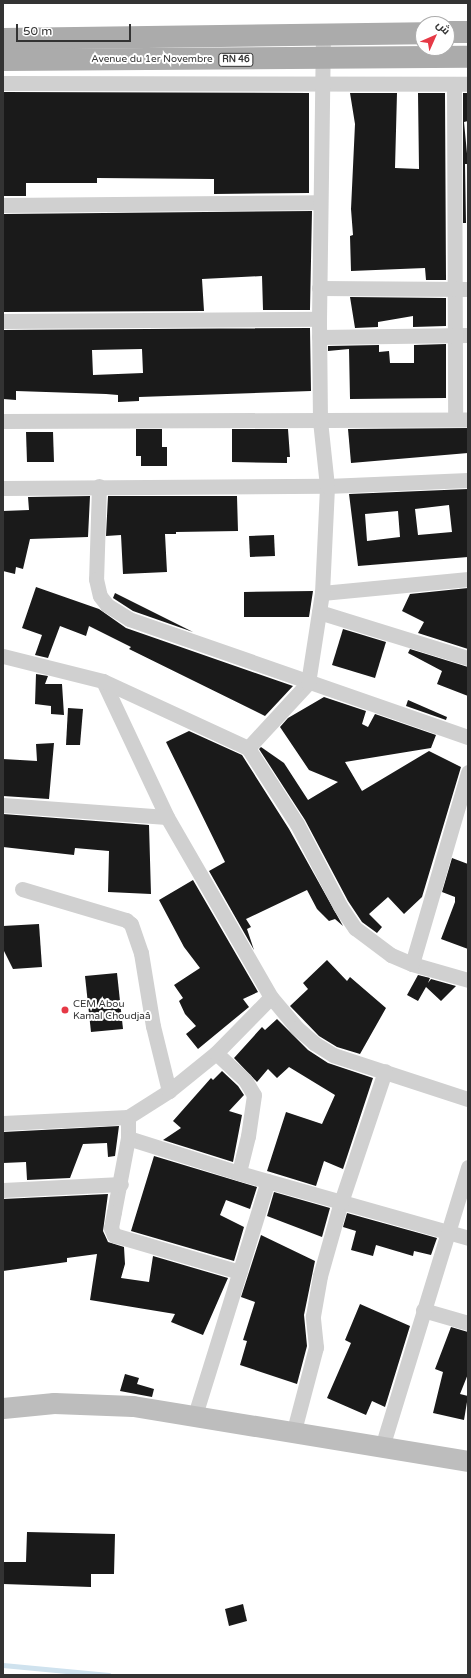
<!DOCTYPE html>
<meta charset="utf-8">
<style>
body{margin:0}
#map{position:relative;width:471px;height:1678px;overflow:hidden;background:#fff;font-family:"Varela Round",Cairo,sans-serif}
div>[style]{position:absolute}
.stream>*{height:4.5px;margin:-2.25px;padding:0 2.25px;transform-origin:2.25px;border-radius:2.25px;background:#cfe2ee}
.building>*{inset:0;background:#1a1a1a}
.street>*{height:15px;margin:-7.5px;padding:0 7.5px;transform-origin:7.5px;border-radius:7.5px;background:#d0d0d0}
.secondary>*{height:21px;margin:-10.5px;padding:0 10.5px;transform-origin:10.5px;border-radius:10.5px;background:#bdbdbd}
.primary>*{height:22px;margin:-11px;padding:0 11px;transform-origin:11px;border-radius:11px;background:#ababab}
.dots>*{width:11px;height:11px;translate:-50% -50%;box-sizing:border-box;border:2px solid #fff;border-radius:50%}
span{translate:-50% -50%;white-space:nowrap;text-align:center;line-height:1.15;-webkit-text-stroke:4px #fff;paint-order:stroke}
.shield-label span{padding:1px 3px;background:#fff;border:1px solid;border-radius:3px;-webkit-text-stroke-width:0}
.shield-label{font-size:9px;color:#333;font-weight:700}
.street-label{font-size:10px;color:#333}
.poi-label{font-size:10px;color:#333}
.left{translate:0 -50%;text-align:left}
.frame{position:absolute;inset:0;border:4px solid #333;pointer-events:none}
.north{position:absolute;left:415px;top:16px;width:40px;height:40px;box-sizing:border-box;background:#fff;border:1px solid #adadad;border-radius:50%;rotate:45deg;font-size:11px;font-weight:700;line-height:16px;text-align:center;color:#333}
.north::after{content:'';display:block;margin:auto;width:14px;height:18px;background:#e63946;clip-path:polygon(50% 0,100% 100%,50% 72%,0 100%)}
.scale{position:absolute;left:16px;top:24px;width:115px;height:18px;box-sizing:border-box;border:2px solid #333;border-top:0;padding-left:5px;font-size:12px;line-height:14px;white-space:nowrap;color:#333;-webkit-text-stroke:3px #fff;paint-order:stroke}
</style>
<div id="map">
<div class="stream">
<i style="left:3px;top:1665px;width:106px;rotate:5.4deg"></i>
</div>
<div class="building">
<i style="clip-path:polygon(3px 92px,309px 93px,309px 193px,214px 194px,214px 179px,97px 178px,97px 183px,26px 183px,26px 196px,3px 196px)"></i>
<i style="clip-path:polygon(350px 93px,397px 93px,395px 168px,419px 169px,418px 93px,445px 93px,446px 280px,426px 280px,425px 268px,351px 271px,350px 236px,353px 235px,351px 209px,355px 124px)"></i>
<i style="clip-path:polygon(463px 93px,468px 93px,468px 121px,464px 122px,468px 164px,465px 164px,466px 223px,463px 223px)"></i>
<i style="clip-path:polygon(312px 211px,310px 310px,263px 310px,262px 276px,202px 279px,204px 311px,3px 312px,3px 214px)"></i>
<i style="clip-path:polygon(350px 297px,446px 298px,446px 326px,413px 327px,413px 316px,378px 322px,378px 327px,355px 328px)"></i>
<i style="clip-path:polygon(evenodd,310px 328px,311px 391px,139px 397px,139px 401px,118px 402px,118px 395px,106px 394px,16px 391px,16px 400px,3px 399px,3px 330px,310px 328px,142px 349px,143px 373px,93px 375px,92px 350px,142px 349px)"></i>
<i style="clip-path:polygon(446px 344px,446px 398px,350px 399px,349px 349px,328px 351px,328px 346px,379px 345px,379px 352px,389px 351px,390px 363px,414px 363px,414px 345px)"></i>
<i style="clip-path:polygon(468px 428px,468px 453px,351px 463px,348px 429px)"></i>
<i style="clip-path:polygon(136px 429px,162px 429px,162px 447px,167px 447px,167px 466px,141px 466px,141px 456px,136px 456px)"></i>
<i style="clip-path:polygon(232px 429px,288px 429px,290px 457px,287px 457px,287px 463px,232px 462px)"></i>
<i style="clip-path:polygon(26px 432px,53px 432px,54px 462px,27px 462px)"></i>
<i style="clip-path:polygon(evenodd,468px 489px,468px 557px,358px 566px,349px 494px,468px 489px,449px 505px,452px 532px,418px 535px,415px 509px,449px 505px,468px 489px,398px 511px,400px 537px,367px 541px,365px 514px,398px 511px)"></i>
<i style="clip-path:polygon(90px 496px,88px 537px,30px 539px,23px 569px,16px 567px,15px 574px,3px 571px,3px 511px,29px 510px,28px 497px)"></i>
<i style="clip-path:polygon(108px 496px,237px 496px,238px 531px,176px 532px,176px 534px,165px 534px,167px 572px,123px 574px,121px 535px,106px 536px)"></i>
<i style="clip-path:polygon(274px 535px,275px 556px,250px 557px,249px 536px)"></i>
<i style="clip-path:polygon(36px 587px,99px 609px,126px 628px,293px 686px,265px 716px,129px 649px,131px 647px,89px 626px,86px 636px,60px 626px,48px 658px,35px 655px,42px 635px,22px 628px)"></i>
<i style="clip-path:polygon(468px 588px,468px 649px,418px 633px,424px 622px,402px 611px,410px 594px)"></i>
<i style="clip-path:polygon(313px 591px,309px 617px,244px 617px,244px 592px)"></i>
<i style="clip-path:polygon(115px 593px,193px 632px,133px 611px,113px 598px)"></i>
<i style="clip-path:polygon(343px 629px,386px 642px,375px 678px,332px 665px)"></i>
<i style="clip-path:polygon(410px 649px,468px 667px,468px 696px,437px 684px,442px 671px,408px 653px)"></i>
<i style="clip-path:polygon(36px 674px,48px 676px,45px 684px,62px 684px,64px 715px,51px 714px,51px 706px,35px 704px)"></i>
<i style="clip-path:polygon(324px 697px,366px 711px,362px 724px,368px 727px,375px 714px,436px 735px,431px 748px,345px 762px,362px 791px,429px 751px,461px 767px,422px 897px,404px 914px,388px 897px,369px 914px,382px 927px,377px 933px,362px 922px,348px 901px,305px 820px,259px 749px,261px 747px,284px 763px,308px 800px,338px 782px,309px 770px,280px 727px,288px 718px)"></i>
<i style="clip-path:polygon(408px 700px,447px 717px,446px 720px,406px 706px)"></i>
<i style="clip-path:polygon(68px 708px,83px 709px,80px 745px,66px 745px)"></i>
<i style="clip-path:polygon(189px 731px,242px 755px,289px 829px,343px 926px,335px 919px,329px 921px,317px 909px,307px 890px,246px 919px,251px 927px,247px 929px,254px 950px,209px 871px,225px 862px,166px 742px)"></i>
<i style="clip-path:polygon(54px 743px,49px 799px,3px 796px,3px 759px,37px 761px,36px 744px)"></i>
<i style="clip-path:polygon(3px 814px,149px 825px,151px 894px,108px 892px,109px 851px,75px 848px,74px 855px,3px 847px)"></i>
<i style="clip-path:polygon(452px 858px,468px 864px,468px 949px,441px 939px,455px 902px,455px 897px,442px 892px)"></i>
<i style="clip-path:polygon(193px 880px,258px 992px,243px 999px,249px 1007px,198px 1049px,186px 1034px,196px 1026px,185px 1014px,179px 1001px,183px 998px,174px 985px,200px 968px,184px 947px,159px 900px)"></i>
<i style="clip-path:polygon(39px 924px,42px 967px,13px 969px,3px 949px,3px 926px)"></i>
<i style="clip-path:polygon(327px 960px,347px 981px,350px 977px,386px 1008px,360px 1054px,337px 1047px,319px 1036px,290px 1006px,308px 989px,303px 983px)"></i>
<i style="clip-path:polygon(117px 973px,123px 1029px,91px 1032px,85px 976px)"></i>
<i style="clip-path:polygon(418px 975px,430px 978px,428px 983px,431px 979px,456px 986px,441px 1001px,426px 987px,418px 1001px,407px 995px)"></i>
<i style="clip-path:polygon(277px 1019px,308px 1050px,328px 1063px,373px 1078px,343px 1169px,324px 1161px,316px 1186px,267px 1171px,286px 1112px,322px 1124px,335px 1095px,289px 1067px,277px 1078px,268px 1069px,257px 1082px,234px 1058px,262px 1027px,265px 1030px)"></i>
<i style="clip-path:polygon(222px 1071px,238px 1086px,244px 1095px,229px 1111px,242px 1115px,233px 1162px,163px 1140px,181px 1128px,173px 1121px,211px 1078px,213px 1080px)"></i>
<i style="clip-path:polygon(119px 1126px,115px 1156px,108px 1157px,107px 1143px,83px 1144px,70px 1178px,27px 1180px,26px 1162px,3px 1163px,3px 1132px)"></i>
<i style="clip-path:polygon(154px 1156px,257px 1187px,250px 1209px,226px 1200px,220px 1215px,244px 1227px,234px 1261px,131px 1231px)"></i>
<i style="clip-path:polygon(274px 1192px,330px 1208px,322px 1237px,267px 1216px)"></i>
<i style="clip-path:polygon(108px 1194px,103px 1231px,108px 1242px,124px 1247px,125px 1264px,121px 1278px,149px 1282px,153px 1256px,228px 1278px,203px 1335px,171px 1322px,175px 1314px,90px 1300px,97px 1254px,67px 1258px,67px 1262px,3px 1271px,3px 1199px)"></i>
<i style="clip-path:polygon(347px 1213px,437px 1238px,431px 1255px,414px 1251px,413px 1256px,376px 1245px,373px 1256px,351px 1250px,356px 1231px,343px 1227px)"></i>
<i style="clip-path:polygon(261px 1235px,315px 1261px,304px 1315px,307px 1346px,297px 1384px,240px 1365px,247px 1341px,243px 1340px,255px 1302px,241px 1297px)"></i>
<i style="clip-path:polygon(360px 1304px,410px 1326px,385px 1407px,372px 1401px,366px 1415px,327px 1398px,351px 1343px,345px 1340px)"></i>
<i style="clip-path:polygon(451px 1327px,468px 1332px,468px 1374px,460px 1394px,468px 1396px,464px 1420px,433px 1413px,443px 1372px,435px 1369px)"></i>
<i style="clip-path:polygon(125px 1374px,139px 1378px,137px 1384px,154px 1389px,152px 1397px,120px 1391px)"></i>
<i style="clip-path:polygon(27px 1532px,115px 1534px,114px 1574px,91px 1574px,91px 1587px,3px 1584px,3px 1562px,26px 1562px)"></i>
<i style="clip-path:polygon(243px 1604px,247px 1621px,229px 1626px,225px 1609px)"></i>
</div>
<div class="street">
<i style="left:3px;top:83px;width:465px;rotate:0.1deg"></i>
<i style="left:454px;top:84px;width:335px;rotate:89.8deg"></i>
<i style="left:3px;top:205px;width:316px;rotate:-0.5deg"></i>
<i style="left:319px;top:288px;width:149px;rotate:0.4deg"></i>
<i style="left:3px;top:321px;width:316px;rotate:-0.4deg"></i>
<i style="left:319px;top:337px;width:149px;rotate:-0.8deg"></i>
<i style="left:3px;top:421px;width:465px;rotate:-0.2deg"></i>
<i style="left:99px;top:486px;width:93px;rotate:91.8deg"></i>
<i style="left:96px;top:579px;width:17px;rotate:77deg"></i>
<i style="left:100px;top:596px;width:11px;rotate:52deg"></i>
<i style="left:107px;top:605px;width:26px;rotate:32deg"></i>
<i style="left:129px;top:619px;width:359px;rotate:19.2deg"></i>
<i style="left:3px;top:488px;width:324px;rotate:-0.4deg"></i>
<i style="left:327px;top:486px;width:141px;rotate:-2.4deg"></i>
<i style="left:322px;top:593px;width:147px;rotate:-5.5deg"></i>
<i style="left:319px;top:612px;width:156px;rotate:17.2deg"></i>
<i style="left:3px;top:656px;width:103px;rotate:14deg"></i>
<i style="left:103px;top:681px;width:150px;rotate:64.8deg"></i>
<i style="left:167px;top:817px;width:208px;rotate:60deg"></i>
<i style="left:271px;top:997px;width:40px;rotate:50deg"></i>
<i style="left:297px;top:1028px;width:23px;rotate:41deg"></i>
<i style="left:314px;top:1043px;width:22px;rotate:32deg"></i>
<i style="left:333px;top:1055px;width:142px;rotate:18.1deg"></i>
<i style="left:103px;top:681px;width:160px;rotate:24.8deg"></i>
<i style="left:248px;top:748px;width:90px;rotate:57.2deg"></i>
<i style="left:297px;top:824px;width:93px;rotate:62.3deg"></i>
<i style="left:340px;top:906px;width:27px;rotate:56deg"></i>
<i style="left:355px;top:928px;width:45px;rotate:36.9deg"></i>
<i style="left:391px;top:955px;width:23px;rotate:23deg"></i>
<i style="left:412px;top:964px;width:58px;rotate:15.9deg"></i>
<i style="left:248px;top:748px;width:88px;rotate:-47.3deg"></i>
<i style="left:308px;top:683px;width:91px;rotate:-81.2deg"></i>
<i style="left:322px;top:593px;width:107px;rotate:-87.3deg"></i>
<i style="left:327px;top:486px;width:66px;rotate:-96.1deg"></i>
<i style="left:320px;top:420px;width:101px;rotate:-90.6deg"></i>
<i style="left:319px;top:319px;width:286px;rotate:-89.2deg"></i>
<i style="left:3px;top:805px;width:164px;rotate:4.2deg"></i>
<i style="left:22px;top:889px;width:109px;rotate:16.6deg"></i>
<i style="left:126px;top:920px;width:6px;rotate:39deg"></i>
<i style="left:131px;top:924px;width:31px;rotate:71deg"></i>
<i style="left:141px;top:953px;width:74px;rotate:80.7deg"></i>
<i style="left:153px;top:1026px;width:67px;rotate:76.2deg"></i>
<i style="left:412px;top:964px;width:200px;rotate:-73.7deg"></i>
<i style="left:216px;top:1053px;width:40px;rotate:43deg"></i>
<i style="left:245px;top:1080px;width:17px;rotate:59deg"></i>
<i style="left:254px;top:1095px;width:41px;rotate:98.3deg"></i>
<i style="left:248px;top:1136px;width:38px;rotate:104deg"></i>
<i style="left:128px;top:1117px;width:21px;rotate:90deg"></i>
<i style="left:128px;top:1138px;width:116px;rotate:17.5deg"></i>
<i style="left:239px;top:1173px;width:238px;rotate:15.8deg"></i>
<i style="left:3px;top:1123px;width:125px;rotate:-2.7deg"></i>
<i style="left:128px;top:1117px;width:49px;rotate:-32.4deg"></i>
<i style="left:169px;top:1091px;width:60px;rotate:-39deg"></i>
<i style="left:216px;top:1053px;width:78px;rotate:-45.5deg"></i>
<i style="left:128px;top:1138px;width:75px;rotate:100.7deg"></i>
<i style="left:114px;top:1212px;width:16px;rotate:101deg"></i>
<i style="left:111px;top:1228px;width:8px;rotate:67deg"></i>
<i style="left:114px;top:1235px;width:131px;rotate:16.4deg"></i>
<i style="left:3px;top:1190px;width:118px;rotate:-2.9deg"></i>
<i style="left:423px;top:1310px;width:47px;rotate:16.1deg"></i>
<i style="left:195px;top:1415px;width:245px;rotate:-72.7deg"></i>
<i style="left:293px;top:1434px;width:90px;rotate:-75.2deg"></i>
<i style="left:316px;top:1347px;width:31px;rotate:-96deg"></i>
<i style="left:313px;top:1316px;width:41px;rotate:-80.1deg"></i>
<i style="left:320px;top:1276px;width:77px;rotate:-74.2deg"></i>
<i style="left:341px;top:1202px;width:138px;rotate:-71.4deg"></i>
<i style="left:382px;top:1447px;width:293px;rotate:-72.9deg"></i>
</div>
<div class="secondary">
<i style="left:3px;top:1408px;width:51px;rotate:-5.6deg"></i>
<i style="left:54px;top:1403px;width:79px;rotate:2.2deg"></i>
<i style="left:133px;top:1406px;width:339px;rotate:9.3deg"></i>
</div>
<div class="primary">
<i style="left:447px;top:32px;width:21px"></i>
<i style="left:3px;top:39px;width:420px;rotate:-0.8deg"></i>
<i style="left:3px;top:60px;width:465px;rotate:-0.4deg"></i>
</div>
<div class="dots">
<i style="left:65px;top:1010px;background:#e63946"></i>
</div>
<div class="shield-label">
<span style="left:236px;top:60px">RN 46</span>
</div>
<div class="street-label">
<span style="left:152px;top:60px">Avenue du 1er Novembre</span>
</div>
<div class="poi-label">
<span class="left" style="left:73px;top:1010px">CEM Abou<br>Kamal Choudjaâ</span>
</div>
<div class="frame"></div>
<div class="north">ش</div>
<div class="scale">50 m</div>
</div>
